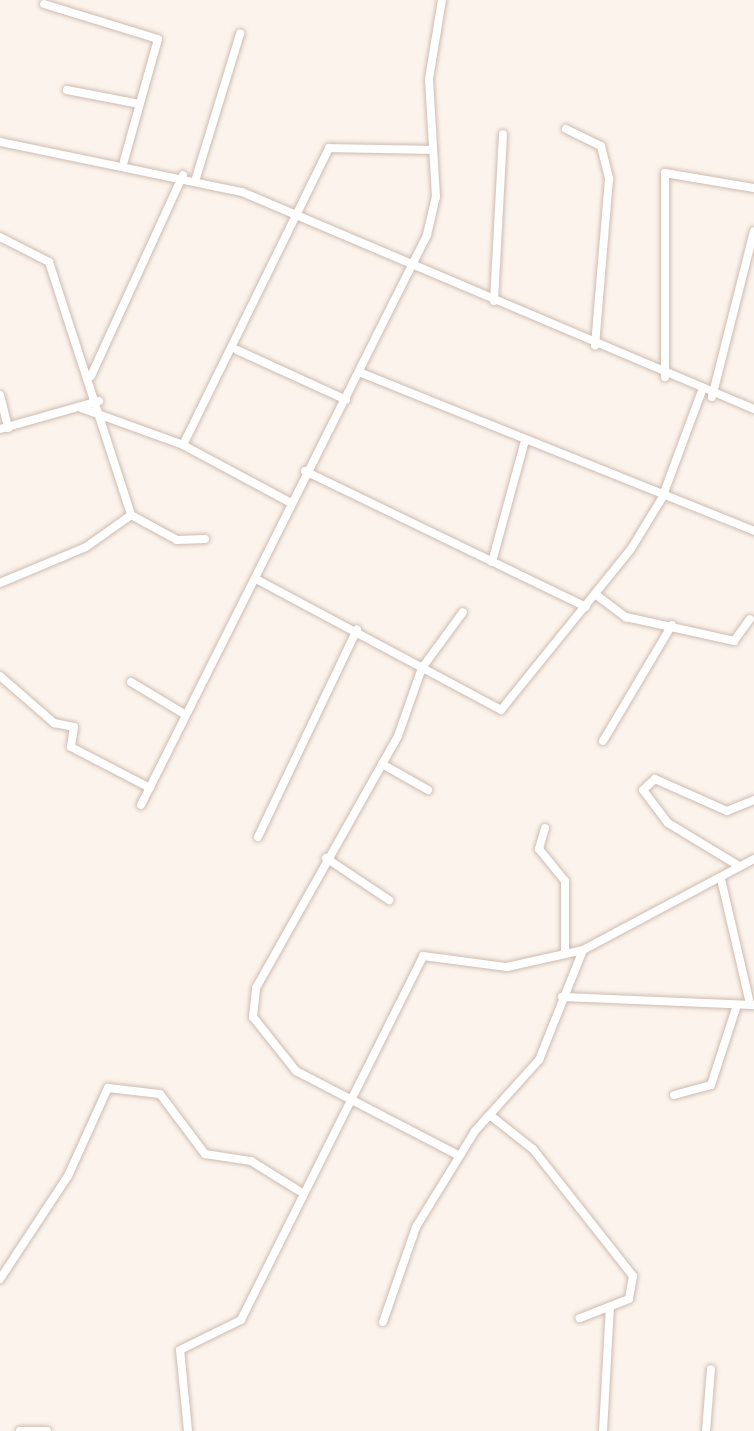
<!DOCTYPE html>
<style>
body{margin:0}
#map{position:relative;width:754px;height:1431px;overflow:hidden;background:#fcf4ec;font-family:"DejaVu Sans",sans-serif}
div>[style]{position:absolute}
.roads{filter:drop-shadow(0 0 2px #cebbb1) drop-shadow(0 0 2px #cebbb1)}
.minor>*{height:8px;margin:-4px;padding:0 4px;transform-origin:4px;border-radius:4px;background:#fff}
span{translate:-50% -50%;white-space:nowrap;text-align:center;line-height:1.15;-webkit-text-stroke:8px #fef9f3;paint-order:stroke}
</style>
<div id="map">
<div class="roads">
<div class="minor">
<i style="left:44px;top:4px;width:119px;rotate:17.1deg"></i>
<i style="left:158px;top:39px;width:127px;rotate:105.6deg"></i>
<i style="left:67px;top:90px;width:74px;rotate:10.9deg"></i>
<i style="left:566px;top:129px;width:39px;rotate:26deg"></i>
<i style="left:601px;top:146px;width:34px;rotate:76deg"></i>
<i style="left:609px;top:179px;width:167px;rotate:94.8deg"></i>
<i style="left:0;top:142px;width:247px;rotate:11.7deg"></i>
<i style="left:242px;top:192px;width:556px;rotate:22.97deg"></i>
<i style="left:196px;top:178px;width:151px;rotate:-73deg"></i>
<i style="left:0;top:237px;width:55px;rotate:27deg"></i>
<i style="left:49px;top:262px;width:266px;rotate:72deg"></i>
<i style="left:131px;top:515px;width:52px;rotate:28.5deg"></i>
<i style="left:177px;top:540px;width:28px;rotate:-2deg"></i>
<i style="left:494px;top:301px;width:167px;rotate:-86.9deg"></i>
<i style="left:237px;top:350px;width:120px;rotate:24.6deg"></i>
<i style="left:359px;top:372px;width:426px;rotate:21.9deg"></i>
<i style="left:91px;top:376px;width:221px;rotate:-65.4deg"></i>
<i style="left:665px;top:377px;width:204px;rotate:-90deg"></i>
<i style="left:665px;top:173px;width:90px;rotate:9.6deg"></i>
<i style="left:0;top:395px;width:34px;rotate:76deg"></i>
<i style="left:712px;top:397px;width:171px;rotate:-75.8deg"></i>
<i style="left:81px;top:408px;width:109px;rotate:19.9deg"></i>
<i style="left:183px;top:445px;width:331px;rotate:-63.8deg"></i>
<i style="left:329px;top:148px;width:103px;rotate:1.1deg"></i>
<i style="left:0;top:429px;width:103px;rotate:-15.8deg"></i>
<i style="left:183px;top:445px;width:123px;rotate:28.2deg"></i>
<i style="left:305px;top:471px;width:312px;rotate:25.8deg"></i>
<i style="left:492px;top:562px;width:122px;rotate:-74.8deg"></i>
<i style="left:256px;top:579px;width:278px;rotate:28.1deg"></i>
<i style="left:501px;top:710px;width:207px;rotate:-51.1deg"></i>
<i style="left:631px;top:549px;width:60px;rotate:-58.7deg"></i>
<i style="left:662px;top:498px;width:112px;rotate:-69.6deg"></i>
<i style="left:0;top:583px;width:93px;rotate:-22.7deg"></i>
<i style="left:86px;top:547px;width:55px;rotate:-35.4deg"></i>
<i style="left:595px;top:594px;width:39px;rotate:37deg"></i>
<i style="left:626px;top:617px;width:111px;rotate:12.5deg"></i>
<i style="left:734px;top:641px;width:27px;rotate:-54deg"></i>
<i style="left:0;top:676px;width:72px;rotate:41deg"></i>
<i style="left:54px;top:723px;width:20px;rotate:11deg"></i>
<i style="left:74px;top:727px;width:20px;rotate:99deg"></i>
<i style="left:71px;top:747px;width:89px;rotate:27.4deg"></i>
<i style="left:131px;top:682px;width:64px;rotate:31deg"></i>
<i style="left:603px;top:741px;width:135px;rotate:-59.3deg"></i>
<i style="left:382px;top:764px;width:53px;rotate:29.5deg"></i>
<i style="left:141px;top:805px;width:638px;rotate:-63.35deg"></i>
<i style="left:427px;top:235px;width:39px;rotate:-77deg"></i>
<i style="left:436px;top:197px;width:118px;rotate:-93.4deg"></i>
<i style="left:429px;top:79px;width:80px;rotate:-80.7deg"></i>
<i style="left:545px;top:828px;width:22px;rotate:106deg"></i>
<i style="left:539px;top:849px;width:41px;rotate:50.9deg"></i>
<i style="left:565px;top:881px;width:71px;rotate:90deg"></i>
<i style="left:258px;top:837px;width:230px;rotate:-64.5deg"></i>
<i style="left:326px;top:858px;width:76px;rotate:33.7deg"></i>
<i style="left:739px;top:866px;width:83px;rotate:-148.8deg"></i>
<i style="left:668px;top:823px;width:41px;rotate:-127.1deg"></i>
<i style="left:643px;top:790px;width:16px;rotate:-43deg"></i>
<i style="left:655px;top:779px;width:79px;rotate:24deg"></i>
<i style="left:727px;top:811px;width:29px;rotate:-22deg"></i>
<i style="left:721px;top:879px;width:128px;rotate:76.9deg"></i>
<i style="left:562px;top:997px;width:192px;rotate:2.4deg"></i>
<i style="left:674px;top:1095px;width:38px;rotate:-15deg"></i>
<i style="left:711px;top:1085px;width:81px;rotate:-72deg"></i>
<i style="left:491px;top:1116px;width:53px;rotate:38.2deg"></i>
<i style="left:533px;top:1149px;width:162px;rotate:51.8deg"></i>
<i style="left:633px;top:1276px;width:23px;rotate:100deg"></i>
<i style="left:629px;top:1299px;width:53px;rotate:158.8deg"></i>
<i style="left:458px;top:1155px;width:182px;rotate:-152.6deg"></i>
<i style="left:296px;top:1071px;width:69px;rotate:-128.5deg"></i>
<i style="left:253px;top:1017px;width:29px;rotate:-84deg"></i>
<i style="left:256px;top:988px;width:289px;rotate:-60.6deg"></i>
<i style="left:398px;top:736px;width:72px;rotate:-70.6deg"></i>
<i style="left:422px;top:668px;width:69px;rotate:-53.8deg"></i>
<i style="left:0;top:1279px;width:123px;rotate:-56.6deg"></i>
<i style="left:68px;top:1176px;width:97px;rotate:-65.6deg"></i>
<i style="left:108px;top:1088px;width:52px;rotate:6.6deg"></i>
<i style="left:160px;top:1094px;width:75px;rotate:53.1deg"></i>
<i style="left:205px;top:1154px;width:47px;rotate:8.7deg"></i>
<i style="left:251px;top:1161px;width:57px;rotate:32deg"></i>
<i style="left:383px;top:1322px;width:101px;rotate:-70.8deg"></i>
<i style="left:416px;top:1227px;width:113px;rotate:-58.4deg"></i>
<i style="left:475px;top:1131px;width:96px;rotate:-48deg"></i>
<i style="left:539px;top:1060px;width:118px;rotate:-68.2deg"></i>
<i style="left:20px;top:1431px;width:27px"></i>
<i style="left:188px;top:1431px;width:81px;rotate:-95.6deg"></i>
<i style="left:180px;top:1350px;width:68px;rotate:-26.2deg"></i>
<i style="left:241px;top:1320px;width:407px;rotate:-63.4deg"></i>
<i style="left:423px;top:956px;width:85px;rotate:7.5deg"></i>
<i style="left:507px;top:967px;width:78px;rotate:-12.6deg"></i>
<i style="left:583px;top:950px;width:194px;rotate:-28deg"></i>
<i style="left:603px;top:1431px;width:124px;rotate:-86.8deg"></i>
<i style="left:706px;top:1431px;width:62px;rotate:-85.4deg"></i>
</div>
</div>
</div>
